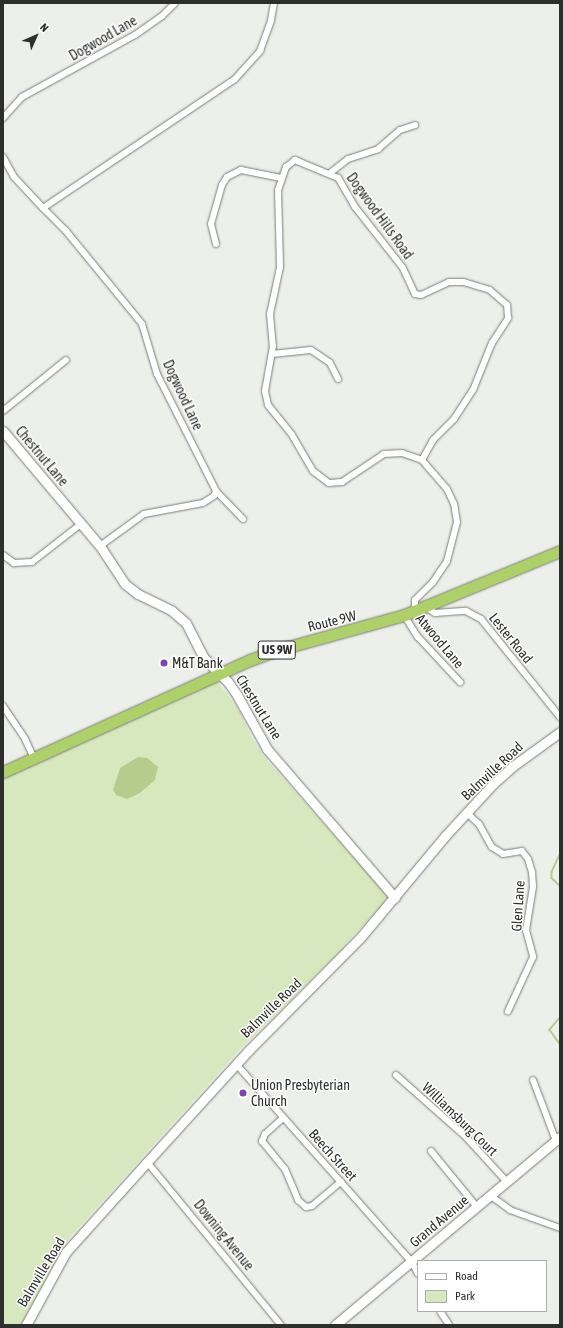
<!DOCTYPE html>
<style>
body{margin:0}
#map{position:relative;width:563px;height:1328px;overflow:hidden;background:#edf0ea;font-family:"Asap Condensed",sans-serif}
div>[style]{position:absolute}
.green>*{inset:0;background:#d8e8be}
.water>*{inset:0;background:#b5cc8d}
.stream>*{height:1.5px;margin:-0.75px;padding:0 0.75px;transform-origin:0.75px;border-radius:0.75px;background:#b5cc8d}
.roads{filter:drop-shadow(0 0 1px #7a7c77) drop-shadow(0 0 1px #7a7c77)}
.street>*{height:6px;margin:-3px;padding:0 3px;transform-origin:3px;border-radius:3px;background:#fff}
.secondary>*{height:9px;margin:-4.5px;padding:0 4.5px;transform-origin:4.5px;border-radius:4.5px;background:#fff}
.highway>*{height:11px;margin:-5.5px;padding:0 5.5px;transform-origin:5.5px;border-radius:5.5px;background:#add069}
.dots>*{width:11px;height:11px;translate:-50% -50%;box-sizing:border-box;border:2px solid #fff;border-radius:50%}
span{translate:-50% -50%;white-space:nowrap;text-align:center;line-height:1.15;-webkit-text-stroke:3px #fff;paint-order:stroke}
.shield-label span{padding:1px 3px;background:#fff;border:1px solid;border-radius:3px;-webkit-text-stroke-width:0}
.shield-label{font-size:13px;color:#2e2f2d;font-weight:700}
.street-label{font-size:14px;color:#2e2f2d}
.poi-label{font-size:14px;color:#2e2f2d}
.left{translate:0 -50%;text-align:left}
.frame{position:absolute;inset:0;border:4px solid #2e2f2d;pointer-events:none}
.legend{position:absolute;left:417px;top:1260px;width:130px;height:52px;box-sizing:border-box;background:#fff;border:1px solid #abacab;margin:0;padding:5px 7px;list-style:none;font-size:12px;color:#2e2f2d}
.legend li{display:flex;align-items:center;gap:8px;height:20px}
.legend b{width:20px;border:1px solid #abacab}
.north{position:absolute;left:16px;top:16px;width:40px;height:40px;-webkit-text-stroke:3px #fff;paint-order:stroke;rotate:45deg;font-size:11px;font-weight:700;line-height:16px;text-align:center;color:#2e2f2d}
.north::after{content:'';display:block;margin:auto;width:14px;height:18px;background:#2e2f2d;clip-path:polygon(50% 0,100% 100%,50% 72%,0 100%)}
</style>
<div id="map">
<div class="green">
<i style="clip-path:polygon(217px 681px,238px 708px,251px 736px,266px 759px,389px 897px,333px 958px,243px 1046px,70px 1237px,21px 1325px,3px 1325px,3px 778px)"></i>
</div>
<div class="water">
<i style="clip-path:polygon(138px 757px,147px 758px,158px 767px,155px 780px,140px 793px,127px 799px,116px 795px,113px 790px,120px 768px)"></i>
</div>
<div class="stream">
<i style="left:560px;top:855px;width:19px;rotate:115deg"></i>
<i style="left:552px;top:872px;width:6px;rotate:90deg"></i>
<i style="left:552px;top:878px;width:11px;rotate:45deg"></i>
<i style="left:560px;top:1018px;width:16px;rotate:130deg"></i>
<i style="left:550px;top:1030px;width:17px;rotate:54deg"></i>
</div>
<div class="roads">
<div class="street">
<i style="left:3px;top:118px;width:28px;rotate:-48deg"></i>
<i style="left:22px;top:97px;width:129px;rotate:-28.8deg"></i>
<i style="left:135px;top:35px;width:33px;rotate:-35deg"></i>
<i style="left:162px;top:16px;width:18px;rotate:-45deg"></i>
<i style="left:3px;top:157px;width:23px;rotate:61deg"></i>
<i style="left:14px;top:177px;width:42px;rotate:46.9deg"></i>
<i style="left:43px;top:208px;width:231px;rotate:-33.9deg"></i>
<i style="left:235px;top:79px;width:38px;rotate:-48deg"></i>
<i style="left:260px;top:51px;width:33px;rotate:-70deg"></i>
<i style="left:271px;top:20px;width:17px;rotate:-80deg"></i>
<i style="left:330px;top:173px;width:23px;rotate:-38deg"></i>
<i style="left:348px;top:159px;width:32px;rotate:-18deg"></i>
<i style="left:378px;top:149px;width:29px;rotate:-41deg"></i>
<i style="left:400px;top:130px;width:16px;rotate:-18deg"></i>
<i style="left:43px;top:208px;width:33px;rotate:45deg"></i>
<i style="left:66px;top:231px;width:120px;rotate:50.7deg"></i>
<i style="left:142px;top:324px;width:52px;rotate:73.3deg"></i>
<i style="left:157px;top:374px;width:131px;rotate:63.2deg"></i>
<i style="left:216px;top:491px;width:5px;rotate:112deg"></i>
<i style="left:214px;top:496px;width:13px;rotate:148deg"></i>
<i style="left:203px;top:503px;width:60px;rotate:169.4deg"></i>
<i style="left:144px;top:514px;width:54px;rotate:144deg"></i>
<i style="left:216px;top:244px;width:21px;rotate:-104deg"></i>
<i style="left:211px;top:224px;width:41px;rotate:-74.2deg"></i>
<i style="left:222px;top:185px;width:9px;rotate:-58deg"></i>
<i style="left:227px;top:177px;width:16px;rotate:-27deg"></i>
<i style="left:241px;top:170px;width:41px;rotate:11.3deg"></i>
<i style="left:272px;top:354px;width:39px;rotate:-6deg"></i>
<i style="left:311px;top:350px;width:23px;rotate:34deg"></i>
<i style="left:330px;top:363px;width:18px;rotate:63deg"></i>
<i style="left:3px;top:411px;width:81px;rotate:-39deg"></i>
<i style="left:216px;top:491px;width:39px;rotate:46deg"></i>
<i style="left:3px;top:555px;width:14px;rotate:36deg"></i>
<i style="left:14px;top:563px;width:18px;rotate:-3deg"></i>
<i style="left:32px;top:562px;width:62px;rotate:-37.8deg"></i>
<i style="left:425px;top:607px;width:12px;rotate:31deg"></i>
<i style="left:435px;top:613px;width:31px;rotate:-4deg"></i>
<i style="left:466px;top:611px;width:17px;rotate:28deg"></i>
<i style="left:481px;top:619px;width:126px;rotate:51.1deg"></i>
<i style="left:415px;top:610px;width:10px;rotate:-90deg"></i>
<i style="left:415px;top:600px;width:25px;rotate:-45deg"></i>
<i style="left:433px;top:582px;width:25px;rotate:-56deg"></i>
<i style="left:447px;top:561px;width:40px;rotate:-75.6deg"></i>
<i style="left:457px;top:522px;width:18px;rotate:-99deg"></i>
<i style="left:454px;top:504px;width:17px;rotate:-115deg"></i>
<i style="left:447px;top:489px;width:38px;rotate:-131deg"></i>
<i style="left:422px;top:460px;width:23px;rotate:-61deg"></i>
<i style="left:433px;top:440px;width:30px;rotate:-45deg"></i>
<i style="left:454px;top:419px;width:35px;rotate:-57deg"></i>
<i style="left:473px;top:390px;width:51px;rotate:-68deg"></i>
<i style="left:492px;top:343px;width:30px;rotate:-57deg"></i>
<i style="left:508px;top:318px;width:13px;rotate:-94deg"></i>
<i style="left:507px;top:305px;width:23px;rotate:-139deg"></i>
<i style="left:490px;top:290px;width:28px;rotate:-163deg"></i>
<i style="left:463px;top:282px;width:14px;rotate:180deg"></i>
<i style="left:449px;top:282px;width:31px;rotate:155deg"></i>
<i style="left:421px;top:295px;width:6px;rotate:-171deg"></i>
<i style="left:415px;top:294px;width:29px;rotate:-115deg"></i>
<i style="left:403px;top:268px;width:78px;rotate:-128.2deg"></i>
<i style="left:355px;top:207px;width:34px;rotate:-120deg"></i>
<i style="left:338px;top:178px;width:47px;rotate:-157.3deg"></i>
<i style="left:295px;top:160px;width:11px;rotate:142deg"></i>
<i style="left:286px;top:167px;width:24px;rotate:109deg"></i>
<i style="left:278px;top:190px;width:77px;rotate:88.5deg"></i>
<i style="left:280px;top:267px;width:48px;rotate:102deg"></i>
<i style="left:270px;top:314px;width:32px;rotate:85deg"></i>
<i style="left:273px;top:346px;width:46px;rotate:100.1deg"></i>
<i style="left:265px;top:391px;width:14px;rotate:78deg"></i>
<i style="left:268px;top:405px;width:38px;rotate:51deg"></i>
<i style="left:292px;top:435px;width:42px;rotate:59.7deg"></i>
<i style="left:313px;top:471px;width:20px;rotate:37deg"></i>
<i style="left:329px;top:483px;width:13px;rotate:-4deg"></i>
<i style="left:342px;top:482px;width:50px;rotate:-33.7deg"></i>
<i style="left:384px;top:454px;width:18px;rotate:-3deg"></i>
<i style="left:402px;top:453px;width:21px;rotate:19deg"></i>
<i style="left:404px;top:615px;width:26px;rotate:58deg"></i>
<i style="left:418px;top:637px;width:62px;rotate:47deg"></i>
<i style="left:3px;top:706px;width:40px;rotate:56deg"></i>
<i style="left:25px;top:739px;width:21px;rotate:65deg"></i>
<i style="left:467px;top:813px;width:16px;rotate:43deg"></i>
<i style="left:479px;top:824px;width:26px;rotate:61deg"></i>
<i style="left:492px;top:847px;width:13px;rotate:32deg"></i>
<i style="left:503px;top:854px;width:19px;rotate:-9deg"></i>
<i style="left:522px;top:851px;width:10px;rotate:53deg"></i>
<i style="left:528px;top:859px;width:14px;rotate:73deg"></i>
<i style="left:532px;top:872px;width:15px;rotate:86deg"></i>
<i style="left:533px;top:887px;width:44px;rotate:99.2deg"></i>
<i style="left:526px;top:930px;width:28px;rotate:75deg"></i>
<i style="left:533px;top:957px;width:60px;rotate:114.8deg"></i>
<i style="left:236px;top:1064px;width:265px;rotate:48.4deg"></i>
<i style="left:412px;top:1262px;width:13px;rotate:63deg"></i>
<i style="left:396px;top:1075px;width:92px;rotate:41.5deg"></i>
<i style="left:465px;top:1136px;width:62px;rotate:47.6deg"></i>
<i style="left:533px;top:1080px;width:65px;rotate:69.3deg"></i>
<i style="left:283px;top:1118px;width:24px;rotate:138deg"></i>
<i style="left:265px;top:1134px;width:8px;rotate:113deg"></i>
<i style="left:262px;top:1141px;width:36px;rotate:51deg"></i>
<i style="left:285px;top:1169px;width:34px;rotate:67deg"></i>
<i style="left:298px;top:1200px;width:11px;rotate:41deg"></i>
<i style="left:306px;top:1207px;width:6px;rotate:-9deg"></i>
<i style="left:312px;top:1206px;width:38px;rotate:-40deg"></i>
<i style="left:431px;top:1151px;width:72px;rotate:50.6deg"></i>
<i style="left:147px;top:1162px;width:211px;rotate:50.6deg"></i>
<i style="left:491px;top:1196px;width:24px;rotate:36deg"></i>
<i style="left:510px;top:1210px;width:53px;rotate:19.8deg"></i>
<i style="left:440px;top:1311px;width:17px;rotate:57deg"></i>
</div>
<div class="secondary">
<i style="left:3px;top:431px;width:150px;rotate:49.9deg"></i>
<i style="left:100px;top:546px;width:45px;rotate:56.7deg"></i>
<i style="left:125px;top:584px;width:16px;rotate:38deg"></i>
<i style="left:138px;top:594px;width:37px;rotate:26deg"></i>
<i style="left:171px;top:610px;width:20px;rotate:41deg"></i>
<i style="left:186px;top:623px;width:38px;rotate:63deg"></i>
<i style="left:203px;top:657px;width:35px;rotate:45deg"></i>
<i style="left:228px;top:682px;width:16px;rotate:55deg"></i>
<i style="left:237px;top:695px;width:62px;rotate:60.9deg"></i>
<i style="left:267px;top:749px;width:196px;rotate:49.3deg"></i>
<i style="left:26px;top:1325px;width:83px;rotate:-61.3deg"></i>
<i style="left:66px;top:1252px;width:121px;rotate:-48deg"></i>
<i style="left:147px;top:1162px;width:151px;rotate:-47.7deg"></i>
<i style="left:249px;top:1050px;width:158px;rotate:-45.3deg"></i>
<i style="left:360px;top:938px;width:133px;rotate:-50.2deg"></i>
<i style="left:445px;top:836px;width:71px;rotate:-47.3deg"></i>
<i style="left:493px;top:784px;width:27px;rotate:-42deg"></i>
<i style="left:513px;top:766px;width:58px;rotate:-35.9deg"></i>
<i style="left:335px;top:1325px;width:293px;rotate:-39.9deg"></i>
</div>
<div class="highway">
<i style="left:3px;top:772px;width:271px;rotate:-24.4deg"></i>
<i style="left:250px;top:660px;width:29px;rotate:-20deg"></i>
<i style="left:277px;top:650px;width:132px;rotate:-15.4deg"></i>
<i style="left:404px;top:615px;width:169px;rotate:-22.3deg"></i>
</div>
</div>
<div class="dots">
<i style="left:164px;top:663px;background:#7e41b6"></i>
<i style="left:243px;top:1093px;background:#7e41b6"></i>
</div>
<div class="shield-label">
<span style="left:277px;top:650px">US 9W</span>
</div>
<div class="street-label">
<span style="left:103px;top:38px;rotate:-30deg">Dogwood Lane</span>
<span style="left:380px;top:216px;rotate:54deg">Dogwood Hills Road</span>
<span style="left:183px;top:395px;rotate:65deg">Dogwood Lane</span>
<span style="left:42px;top:456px;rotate:50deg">Chestnut Lane</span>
<span style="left:332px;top:621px;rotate:-14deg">Route 9W</span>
<span style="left:511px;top:638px;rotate:51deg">Lester Road</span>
<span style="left:440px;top:641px;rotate:50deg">Atwood Lane</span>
<span style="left:259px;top:707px;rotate:58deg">Chestnut Lane</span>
<span style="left:492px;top:771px;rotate:-43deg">Balmville Road</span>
<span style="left:518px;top:906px;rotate:-86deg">Glen Lane</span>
<span style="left:271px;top:1008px;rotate:-44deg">Balmville Road</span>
<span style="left:460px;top:1119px;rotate:44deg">Williamsburg Court</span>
<span style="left:333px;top:1155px;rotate:48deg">Beech Street</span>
<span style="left:439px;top:1221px;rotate:-40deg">Grand Avenue</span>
<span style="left:224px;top:1235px;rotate:51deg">Downing Avenue</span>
<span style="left:41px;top:1272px;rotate:-59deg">Balmville Road</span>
</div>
<div class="poi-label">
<span class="left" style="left:172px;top:663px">M&amp;T Bank</span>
<span class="left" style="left:251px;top:1093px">Union Presbyterian<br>Church</span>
</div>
<div class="frame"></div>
<ul class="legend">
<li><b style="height:5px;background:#fff"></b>Road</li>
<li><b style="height:11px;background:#d8e8be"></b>Park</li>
</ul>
<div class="north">N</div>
</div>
